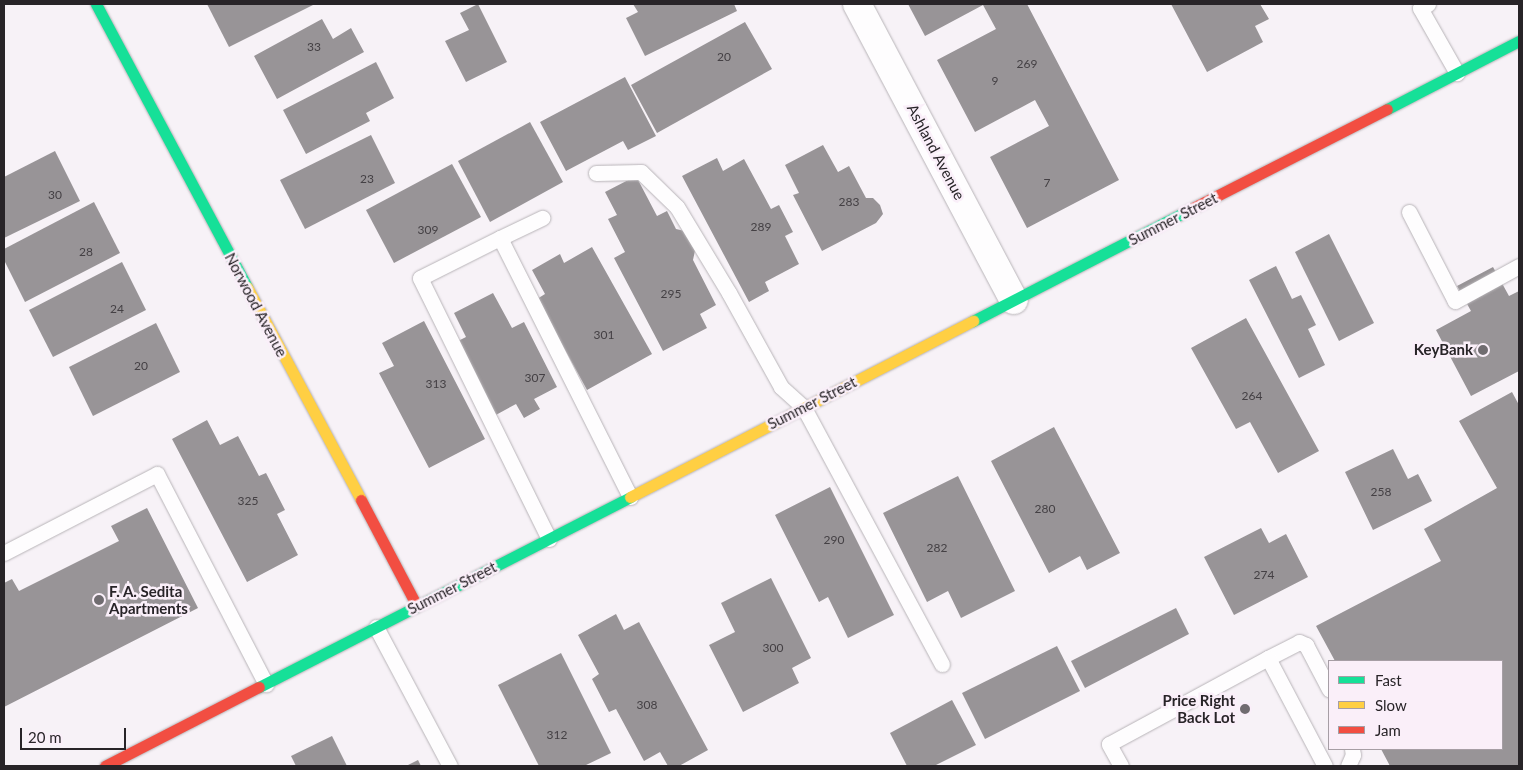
<!DOCTYPE html>
<style>
body{margin:0}
#map{position:relative;width:1523px;height:770px;overflow:hidden;background:#f7f2f7;font-family:Lato,sans-serif}
div>[style]{position:absolute}
.building>*{inset:0;background:#989497}
.roads{filter:drop-shadow(0 0 1px #b8b4b8) drop-shadow(0 0 1px #b8b4b8)}
.lane>*{height:15px;margin:-7.5px;padding:0 7.5px;transform-origin:7.5px;border-radius:7.5px;background:#fefdfe}
.street>*{height:28px;margin:-14px;padding:0 14px;transform-origin:14px;border-radius:14px;background:#fefdfe}
.fast>*{height:11px;margin:-5.5px;padding:0 5.5px;transform-origin:5.5px;border-radius:5.5px;background:#16e098}
.slow>*{height:11px;margin:-5.5px;padding:0 5.5px;transform-origin:5.5px;border-radius:5.5px;background:#ffcf43}
.jam>*{height:11px;margin:-5.5px;padding:0 5.5px;transform-origin:5.5px;border-radius:5.5px;background:#f24e42}
.dots>*{width:14px;height:14px;translate:-50% -50%;box-sizing:border-box;border:2px solid #faeff9;border-radius:50%}
span{translate:-50% -50%;white-space:nowrap;text-align:center;line-height:1.15;-webkit-text-stroke:5px #faeff9;paint-order:stroke}
.number-label{font-size:12px;color:#444044}
.number-label span{-webkit-text-stroke-width:0}
.street-label{font-size:15px;color:#282428}
.poi-label{font-size:15px;color:#282428;font-weight:700}
.right{translate:-100% -50%;text-align:right}
.left{translate:0 -50%;text-align:left}
.frame{position:absolute;inset:0;border:5px solid #282428;pointer-events:none}
.legend{position:absolute;left:1328px;top:660px;width:175px;height:90px;box-sizing:border-box;background:#faeff9;border:1px solid #a69ea5;margin:0;padding:6px 9px;list-style:none;font-size:15px;color:#282428}
.legend li{display:flex;align-items:center;gap:10px;height:25px}
.legend b{width:25px;border:1px solid #a69ea5}
.scale{position:absolute;left:20px;top:728px;width:106px;height:22px;box-sizing:border-box;border:2px solid #282428;border-top:0;padding-left:6px;font-size:15px;line-height:18px;white-space:nowrap;color:#282428;-webkit-text-stroke:4px #faeff9;paint-order:stroke}
</style>
<div id="map">
<div class="building">
<i style="clip-path:polygon(207px 4px,315px 4px,229px 47px)"></i>
<i style="clip-path:polygon(478px 4px,507px 62px,466px 82px,445px 41px,469px 30px,460px 13px)"></i>
<i style="clip-path:polygon(633px 4px,734px 4px,737px 11px,645px 56px,626px 18px,638px 12px)"></i>
<i style="clip-path:polygon(908px 4px,1027px 4px,1119px 180px,1027px 228px,990px 157px,1049px 126px,1035px 100px,975px 132px,937px 60px,996px 29px,983px 5px,925px 36px)"></i>
<i style="clip-path:polygon(1171px 4px,1260px 4px,1269px 19px,1255px 26px,1263px 42px,1207px 72px)"></i>
<i style="clip-path:polygon(322px 19px,333px 39px,351px 28px,364px 52px,277px 99px,254px 56px)"></i>
<i style="clip-path:polygon(745px 22px,772px 69px,657px 133px,631px 85px)"></i>
<i style="clip-path:polygon(376px 62px,394px 98px,366px 113px,370px 121px,306px 154px,283px 110px)"></i>
<i style="clip-path:polygon(625px 77px,656px 136px,628px 150px,623px 141px,566px 171px,540px 122px)"></i>
<i style="clip-path:polygon(530px 122px,563px 182px,490px 222px,458px 161px)"></i>
<i style="clip-path:polygon(371px 135px,395px 183px,305px 229px,280px 180px)"></i>
<i style="clip-path:polygon(823px 145px,838px 172px,849px 166px,866px 198px,873px 198px,880px 205px,883px 214px,876px 223px,822px 251px,793px 195px,799px 193px,785px 165px)"></i>
<i style="clip-path:polygon(55px 151px,80px 201px,4px 238px,4px 177px)"></i>
<i style="clip-path:polygon(717px 158px,723px 171px,744px 159px,771px 209px,779px 205px,793px 232px,785px 236px,799px 264px,765px 282px,769px 291px,749px 302px,682px 176px)"></i>
<i style="clip-path:polygon(452px 164px,481px 217px,394px 263px,366px 210px)"></i>
<i style="clip-path:polygon(636px 176px,657px 216px,667px 211px,676px 229px,689px 232px,696px 246px,693px 260px,716px 305px,700px 314px,707px 328px,663px 351px,614px 258px,625px 252px,608px 219px,617px 215px,605px 192px)"></i>
<i style="clip-path:polygon(94px 202px,120px 253px,25px 302px,4px 260px,4px 249px)"></i>
<i style="clip-path:polygon(1329px 234px,1374px 323px,1339px 341px,1295px 252px)"></i>
<i style="clip-path:polygon(592px 247px,652px 354px,587px 390px,537px 299px,545px 294px,532px 270px,560px 254px,564px 263px)"></i>
<i style="clip-path:polygon(122px 262px,146px 310px,53px 357px,29px 310px)"></i>
<i style="clip-path:polygon(1276px 266px,1292px 299px,1301px 295px,1316px 325px,1308px 329px,1325px 365px,1299px 378px,1249px 280px)"></i>
<i style="clip-path:polygon(1493px 267px,1509px 296px,1519px 291px,1519px 371px,1471px 396px,1436px 330px,1471px 311px,1457px 286px)"></i>
<i style="clip-path:polygon(493px 293px,512px 328px,524px 322px,557px 387px,534px 399px,540px 409px,524px 418px,516px 404px,494px 416px,456px 342px,466px 337px,454px 313px)"></i>
<i style="clip-path:polygon(1246px 318px,1319px 451px,1278px 473px,1250px 422px,1236px 429px,1191px 348px)"></i>
<i style="clip-path:polygon(424px 321px,485px 439px,429px 468px,379px 373px,394px 366px,382px 343px)"></i>
<i style="clip-path:polygon(156px 323px,180px 372px,93px 416px,69px 367px)"></i>
<i style="clip-path:polygon(1512px 392px,1519px 405px,1519px 766px,1390px 766px,1381px 749px,1502px 749px,1502px 661px,1335px 661px,1316px 626px,1441px 561px,1424px 529px,1497px 488px,1459px 421px)"></i>
<i style="clip-path:polygon(207px 420px,220px 445px,238px 436px,259px 476px,266px 473px,285px 510px,277px 514px,298px 555px,247px 582px,172px 439px)"></i>
<i style="clip-path:polygon(1054px 427px,1120px 553px,1087px 570px,1080px 556px,1049px 573px,991px 461px)"></i>
<i style="clip-path:polygon(1393px 449px,1408px 479px,1418px 474px,1432px 501px,1373px 530px,1345px 472px)"></i>
<i style="clip-path:polygon(958px 476px,1015px 591px,961px 618px,948px 591px,927px 602px,883px 513px)"></i>
<i style="clip-path:polygon(830px 487px,894px 615px,848px 638px,828px 597px,819px 602px,775px 515px)"></i>
<i style="clip-path:polygon(147px 508px,198px 608px,4px 707px,4px 583px,12px 579px,19px 591px,119px 541px,111px 526px)"></i>
<i style="clip-path:polygon(1261px 528px,1269px 543px,1286px 534px,1308px 577px,1234px 615px,1204px 557px)"></i>
<i style="clip-path:polygon(771px 578px,811px 658px,792px 668px,799px 683px,743px 712px,709px 645px,735px 632px,721px 603px)"></i>
<i style="clip-path:polygon(1176px 608px,1189px 634px,1085px 688px,1071px 661px)"></i>
<i style="clip-path:polygon(616px 614px,624px 630px,639px 622px,708px 750px,679px 766px,668px 766px,660px 752px,644px 761px,616px 709px,609px 712px,592px 679px,599px 674px,578px 635px)"></i>
<i style="clip-path:polygon(1057px 646px,1080px 691px,985px 739px,962px 693px)"></i>
<i style="clip-path:polygon(561px 653px,611px 753px,584px 766px,539px 766px,498px 685px)"></i>
<i style="clip-path:polygon(952px 700px,976px 745px,934px 766px,907px 766px,890px 733px)"></i>
<i style="clip-path:polygon(332px 736px,347px 766px,296px 766px,291px 756px)"></i>
<i style="clip-path:polygon(418px 760px,421px 766px,406px 766px)"></i>
</div>
<div class="roads">
<div class="lane">
<i style="left:1428px;top:4px;width:9px;rotate:153deg"></i>
<i style="left:1420px;top:8px;width:75px;rotate:60.4deg"></i>
<i style="left:596px;top:173px;width:45px;rotate:-1.3deg"></i>
<i style="left:641px;top:172px;width:50px;rotate:44.2deg"></i>
<i style="left:677px;top:207px;width:100px;rotate:58.8deg"></i>
<i style="left:729px;top:293px;width:107px;rotate:61deg"></i>
<i style="left:781px;top:387px;width:31px;rotate:42deg"></i>
<i style="left:804px;top:408px;width:291px;rotate:61.7deg"></i>
<i style="left:1409px;top:212px;width:100px;rotate:62.7deg"></i>
<i style="left:1455px;top:301px;width:73px;rotate:-28.7deg"></i>
<i style="left:500px;top:238px;width:47px;rotate:-25.5deg"></i>
<i style="left:549px;top:539px;width:291px;rotate:-116.3deg"></i>
<i style="left:420px;top:278px;width:89px;rotate:-26.6deg"></i>
<i style="left:500px;top:238px;width:290px;rotate:63.3deg"></i>
<i style="left:4px;top:553px;width:172px;rotate:-27.3deg"></i>
<i style="left:157px;top:474px;width:237px;rotate:62.6deg"></i>
<i style="left:376px;top:627px;width:157px;rotate:62deg"></i>
<i style="left:1268px;top:658px;width:35px;rotate:-27deg"></i>
<i style="left:1299px;top:642px;width:8px;rotate:23deg"></i>
<i style="left:1306px;top:645px;width:50px;rotate:62.4deg"></i>
<i style="left:1121px;top:766px;width:25px;rotate:-119deg"></i>
<i style="left:1109px;top:744px;width:181px;rotate:-28.4deg"></i>
<i style="left:1268px;top:658px;width:122px;rotate:62.2deg"></i>
<i style="left:1348px;top:766px;width:12px;rotate:-66deg"></i>
<i style="left:1353px;top:755px;width:6px;rotate:-99deg"></i>
</div>
<div class="street">
<i style="left:857px;top:4px;width:335px;rotate:62.1deg"></i>
</div>
<div class="fast">
<i style="left:96px;top:4px;width:321px;rotate:61.9deg"></i>
<i style="left:1387px;top:109px;width:148px;rotate:-27.3deg"></i>
<i style="left:973px;top:321px;width:243px;rotate:-27.2deg"></i>
<i style="left:259px;top:687px;width:417px;rotate:-27.1deg"></i>
</div>
<div class="slow">
<i style="left:247px;top:287px;width:242px;rotate:61.8deg"></i>
<i style="left:630px;top:497px;width:386px;rotate:-27.2deg"></i>
</div>
<div class="jam">
<i style="left:1189px;top:210px;width:222px;rotate:-27deg"></i>
<i style="left:361px;top:500px;width:120px;rotate:62.2deg"></i>
<i style="left:105px;top:766px;width:173px;rotate:-27.2deg"></i>
</div>
</div>
<div class="dots">
<i style="left:1483px;top:350px;background:#706c70"></i>
<i style="left:99px;top:600px;background:#706c70"></i>
<i style="left:1245px;top:709px;background:#706c70"></i>
</div>
<div class="number-label">
<span style="left:314px;top:47px">33</span>
<span style="left:724px;top:57px">20</span>
<span style="left:1027px;top:64px">269</span>
<span style="left:995px;top:81px">9</span>
<span style="left:367px;top:179px">23</span>
<span style="left:1047px;top:183px">7</span>
<span style="left:55px;top:195px">30</span>
<span style="left:849px;top:202px">283</span>
<span style="left:761px;top:227px">289</span>
<span style="left:428px;top:230px">309</span>
<span style="left:86px;top:252px">28</span>
<span style="left:671px;top:294px">295</span>
<span style="left:117px;top:309px">24</span>
<span style="left:604px;top:335px">301</span>
<span style="left:141px;top:366px">20</span>
<span style="left:535px;top:378px">307</span>
<span style="left:436px;top:384px">313</span>
<span style="left:1252px;top:396px">264</span>
<span style="left:1381px;top:492px">258</span>
<span style="left:248px;top:501px">325</span>
<span style="left:1045px;top:509px">280</span>
<span style="left:834px;top:540px">290</span>
<span style="left:937px;top:548px">282</span>
<span style="left:1264px;top:575px">274</span>
<span style="left:773px;top:648px">300</span>
<span style="left:647px;top:705px">308</span>
<span style="left:557px;top:735px">312</span>
</div>
<div class="street-label">
<span style="left:936px;top:152px;rotate:62deg">Ashland Avenue</span>
<span style="left:1173px;top:219px;rotate:-27deg">Summer Street</span>
<span style="left:256px;top:305px;rotate:62deg">Norwood Avenue</span>
<span style="left:812px;top:403px;rotate:-27deg">Summer Street</span>
<span style="left:452px;top:588px;rotate:-27deg">Summer Street</span>
</div>
<div class="poi-label">
<span class="right" style="left:1473px;top:350px">KeyBank</span>
<span class="left" style="left:109px;top:600px">F. A. Sedita<br>Apartments</span>
<span class="right" style="left:1235px;top:709px">Price Right<br>Back Lot</span>
</div>
<div class="frame"></div>
<ul class="legend">
<li><b style="height:6px;background:#16e098"></b>Fast</li>
<li><b style="height:6px;background:#ffcf43"></b>Slow</li>
<li><b style="height:6px;background:#f24e42"></b>Jam</li>
</ul>
<div class="scale">20 m</div>
</div>
